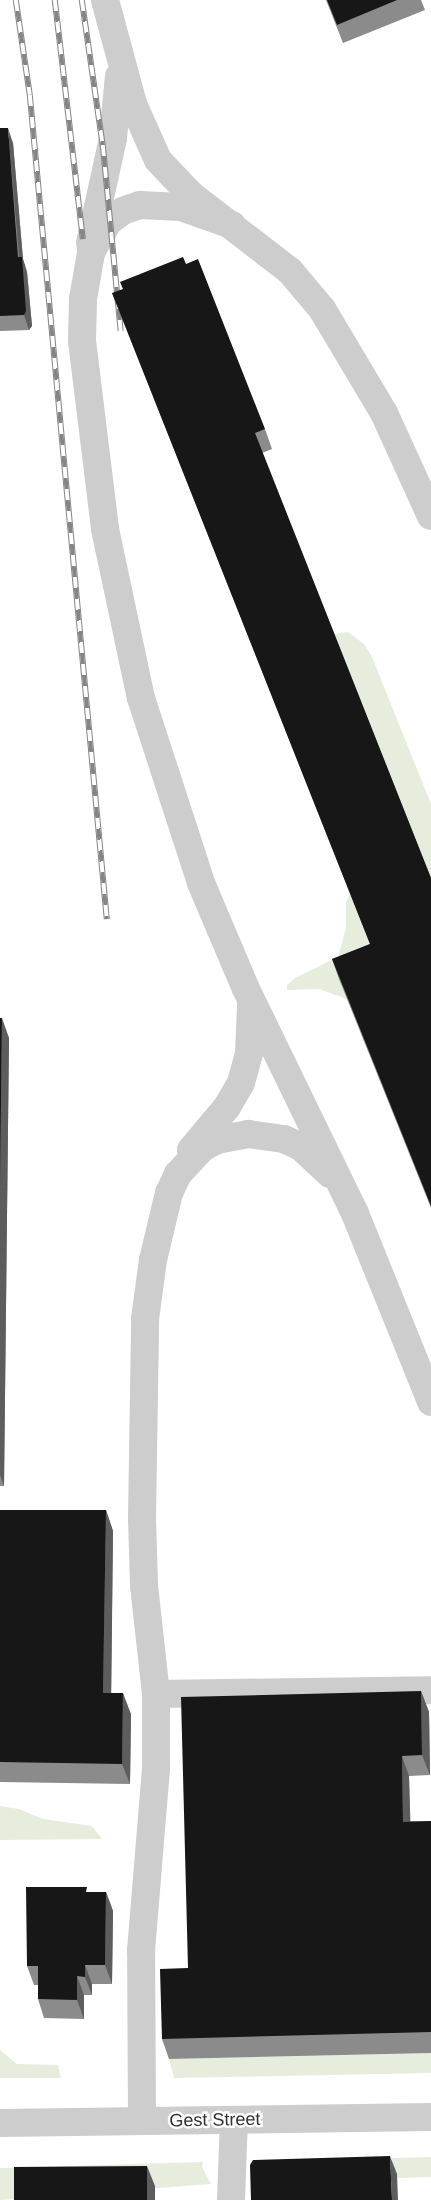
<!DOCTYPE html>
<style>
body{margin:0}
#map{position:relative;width:431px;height:2200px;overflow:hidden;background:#fff;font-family:Arial,sans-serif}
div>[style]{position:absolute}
.green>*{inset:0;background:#e6eddd}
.minor>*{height:28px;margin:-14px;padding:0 14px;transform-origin:14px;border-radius:14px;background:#cdcdcd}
.rail>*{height:5.5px;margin-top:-2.75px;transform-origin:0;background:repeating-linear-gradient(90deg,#fff 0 11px,#858585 0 22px);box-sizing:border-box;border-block:1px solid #858585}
.wall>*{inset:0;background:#8b8b8b}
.shaded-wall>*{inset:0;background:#5d5d5d}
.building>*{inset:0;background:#171717}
span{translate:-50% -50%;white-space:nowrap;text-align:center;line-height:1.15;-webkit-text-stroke:5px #fff;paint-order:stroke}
.street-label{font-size:18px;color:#303030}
</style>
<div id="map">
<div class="green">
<i style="clip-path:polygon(348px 632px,364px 644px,372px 657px,431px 804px,431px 880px,333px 634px)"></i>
<i style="clip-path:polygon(350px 894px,378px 964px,347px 999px,319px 989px,287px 990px,287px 985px,295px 978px,338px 957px,346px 928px,346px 902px)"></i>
<i style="clip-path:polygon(0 1806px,19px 1809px,43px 1819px,92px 1826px,102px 1839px,0 1840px)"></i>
<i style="clip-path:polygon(0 2050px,17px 2064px,58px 2065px,61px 2078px,0 2078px)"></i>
<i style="clip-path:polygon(431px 2053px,431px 2073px,174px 2078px,169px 2059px)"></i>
<i style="clip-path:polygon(431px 2157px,431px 2177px,397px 2178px,397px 2174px,280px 2178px,392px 2169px,392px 2158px)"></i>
<i style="clip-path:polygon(203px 2162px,202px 2167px,211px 2184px,0 2200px,0 2168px)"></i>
</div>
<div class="minor">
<i style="left:105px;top:0;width:108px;rotate:74.9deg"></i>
<i style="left:133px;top:104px;width:61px;rotate:65.9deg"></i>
<i style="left:158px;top:160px;width:47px;rotate:46.7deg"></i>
<i style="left:190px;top:194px;width:126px;rotate:37.6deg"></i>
<i style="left:290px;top:271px;width:50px;rotate:49.9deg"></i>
<i style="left:322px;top:309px;width:121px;rotate:59.2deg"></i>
<i style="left:384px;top:413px;width:113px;rotate:65.5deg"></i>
<i style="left:232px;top:225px;width:54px;rotate:-160.6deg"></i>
<i style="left:181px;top:207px;width:41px;rotate:-177.2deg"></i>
<i style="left:140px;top:205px;width:18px;rotate:161deg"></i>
<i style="left:123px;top:211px;width:19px;rotate:144deg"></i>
<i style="left:108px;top:222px;width:35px;rotate:119deg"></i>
<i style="left:91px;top:253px;width:47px;rotate:99.9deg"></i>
<i style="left:83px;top:299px;width:42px;rotate:91.4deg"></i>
<i style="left:82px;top:341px;width:189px;rotate:83deg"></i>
<i style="left:105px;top:529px;width:173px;rotate:78deg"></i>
<i style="left:141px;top:698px;width:194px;rotate:72deg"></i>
<i style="left:201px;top:883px;width:115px;rotate:67deg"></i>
<i style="left:246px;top:989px;width:247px;rotate:64.1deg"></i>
<i style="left:354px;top:1211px;width:206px;rotate:68deg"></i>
<i style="left:90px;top:243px;width:107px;rotate:-77.6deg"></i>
<i style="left:113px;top:138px;width:62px;rotate:-84.5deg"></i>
<i style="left:191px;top:1150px;width:56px;rotate:-50.1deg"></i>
<i style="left:227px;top:1107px;width:28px;rotate:-60deg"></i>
<i style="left:241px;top:1083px;width:30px;rotate:-75deg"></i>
<i style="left:249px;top:1054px;width:47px;rotate:-87.6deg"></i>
<i style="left:156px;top:1694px;width:275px;rotate:-0.8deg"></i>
<i style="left:142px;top:2121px;width:170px;rotate:-90.3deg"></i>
<i style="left:141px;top:1951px;width:185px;rotate:-85.3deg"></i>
<i style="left:156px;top:1767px;width:73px;rotate:-90deg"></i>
<i style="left:156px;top:1694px;width:110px;rotate:-96.3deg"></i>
<i style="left:144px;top:1585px;width:66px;rotate:-91.7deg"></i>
<i style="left:142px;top:1519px;width:200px;rotate:-89.1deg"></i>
<i style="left:145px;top:1319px;width:60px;rotate:-82.3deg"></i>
<i style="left:153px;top:1260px;width:69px;rotate:-76.6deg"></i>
<i style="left:169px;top:1193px;width:21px;rotate:-65deg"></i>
<i style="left:178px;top:1174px;width:35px;rotate:-47deg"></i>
<i style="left:202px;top:1148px;width:17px;rotate:-28deg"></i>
<i style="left:217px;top:1140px;width:32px;rotate:-11deg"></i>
<i style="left:248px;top:1134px;width:36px;rotate:8deg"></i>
<i style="left:284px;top:1139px;width:19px;rotate:25deg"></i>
<i style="left:301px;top:1147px;width:40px;rotate:43deg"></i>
<i style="left:0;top:2123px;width:431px;rotate:-0.8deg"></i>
<i style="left:231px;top:2200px;width:80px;rotate:-87.9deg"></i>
</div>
<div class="rail">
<i style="left:16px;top:0;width:96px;rotate:81.6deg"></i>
<i style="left:30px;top:95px;width:828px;rotate:84.66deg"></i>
<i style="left:55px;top:0;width:241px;rotate:83.3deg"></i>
<i style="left:82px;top:0;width:147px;rotate:81.8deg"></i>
<i style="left:103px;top:145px;width:187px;rotate:84.5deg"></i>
</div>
<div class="wall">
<i style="clip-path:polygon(326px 0,421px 0,425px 10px,343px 43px)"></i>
<i style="clip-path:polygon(0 128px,13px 143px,23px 259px,27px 272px,32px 326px,29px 330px,0 331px)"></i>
<i style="clip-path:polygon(112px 293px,265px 429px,272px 449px,262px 453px,431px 878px,431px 1208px,339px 979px,332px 959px,370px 944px)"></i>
<i style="clip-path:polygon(0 1018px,9px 1038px,4px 1486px,0 1486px)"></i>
<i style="clip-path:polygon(0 1510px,106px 1510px,113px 1531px,111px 1693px,131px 1714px,130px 1784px,0 1782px)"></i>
<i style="clip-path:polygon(421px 1691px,429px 1712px,430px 1775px,409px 1776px,410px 1821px,431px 1821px,431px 2053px,169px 2059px,162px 2039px,188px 1968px)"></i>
<i style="clip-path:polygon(88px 1892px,106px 1892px,113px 1911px,112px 1984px,92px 1984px,92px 1995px,84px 1995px,84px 2019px,44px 2018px,38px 1999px,38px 1985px,34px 1985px,27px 1966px)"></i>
</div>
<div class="shaded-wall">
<i style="clip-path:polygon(8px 128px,13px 143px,23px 259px,27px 272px,32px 326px,29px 330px,24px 315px)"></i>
<i style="clip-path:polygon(2px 1018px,9px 1038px,4px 1486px,0 1475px,0 1188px)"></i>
<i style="clip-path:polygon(106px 1510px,113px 1531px,111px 1713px,103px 1693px)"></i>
<i style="clip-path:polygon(421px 1691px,429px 1712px,430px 1775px,422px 1755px)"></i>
<i style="clip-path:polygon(123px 1693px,131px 1714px,130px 1784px,122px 1764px)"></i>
<i style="clip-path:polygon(402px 1756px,409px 1776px,411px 1842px,403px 1822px)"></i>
<i style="clip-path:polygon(106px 1892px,113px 1911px,112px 1984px,105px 1965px)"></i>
<i style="clip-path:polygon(85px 1965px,92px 1984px,92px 1995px,85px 1977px)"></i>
<i style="clip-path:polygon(77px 1976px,84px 1995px,84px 2019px,77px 2000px)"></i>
<i style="clip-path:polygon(390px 2156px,397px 2174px,398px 2200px,392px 2200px)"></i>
<i style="clip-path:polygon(147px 2166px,155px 2186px,155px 2200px,147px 2200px)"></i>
</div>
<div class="building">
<i style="clip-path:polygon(327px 0,397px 0,337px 25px)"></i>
<i style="clip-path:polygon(0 128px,8px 128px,18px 257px,22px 257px,26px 311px,24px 315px,0 316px)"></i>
<i style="clip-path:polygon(183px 257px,186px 264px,198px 259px,265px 429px,255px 433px,431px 878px,431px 1206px,332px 959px,370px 944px,112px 293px,123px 289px,120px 282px)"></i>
<i style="clip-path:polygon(0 1018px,2px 1018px,0 1188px)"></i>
<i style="clip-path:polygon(0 1510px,106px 1510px,103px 1693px,123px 1693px,122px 1764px,0 1762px)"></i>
<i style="clip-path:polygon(421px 1691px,422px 1755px,402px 1756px,403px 1822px,431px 1821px,431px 2032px,162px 2039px,160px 1969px,188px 1968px,181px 1697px)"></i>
<i style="clip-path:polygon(26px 1887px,87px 1887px,86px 1892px,106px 1892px,105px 1965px,85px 1965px,85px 1977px,77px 1976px,77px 2000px,38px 1999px,38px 1966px,27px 1966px)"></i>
<i style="clip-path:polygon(390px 2156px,392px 2200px,251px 2200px,250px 2165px,253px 2160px)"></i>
<i style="clip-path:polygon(147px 2166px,147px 2200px,14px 2200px,14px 2167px)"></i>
</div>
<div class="street-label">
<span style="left:215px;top:2120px;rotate:-1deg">Gest Street</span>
</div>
</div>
